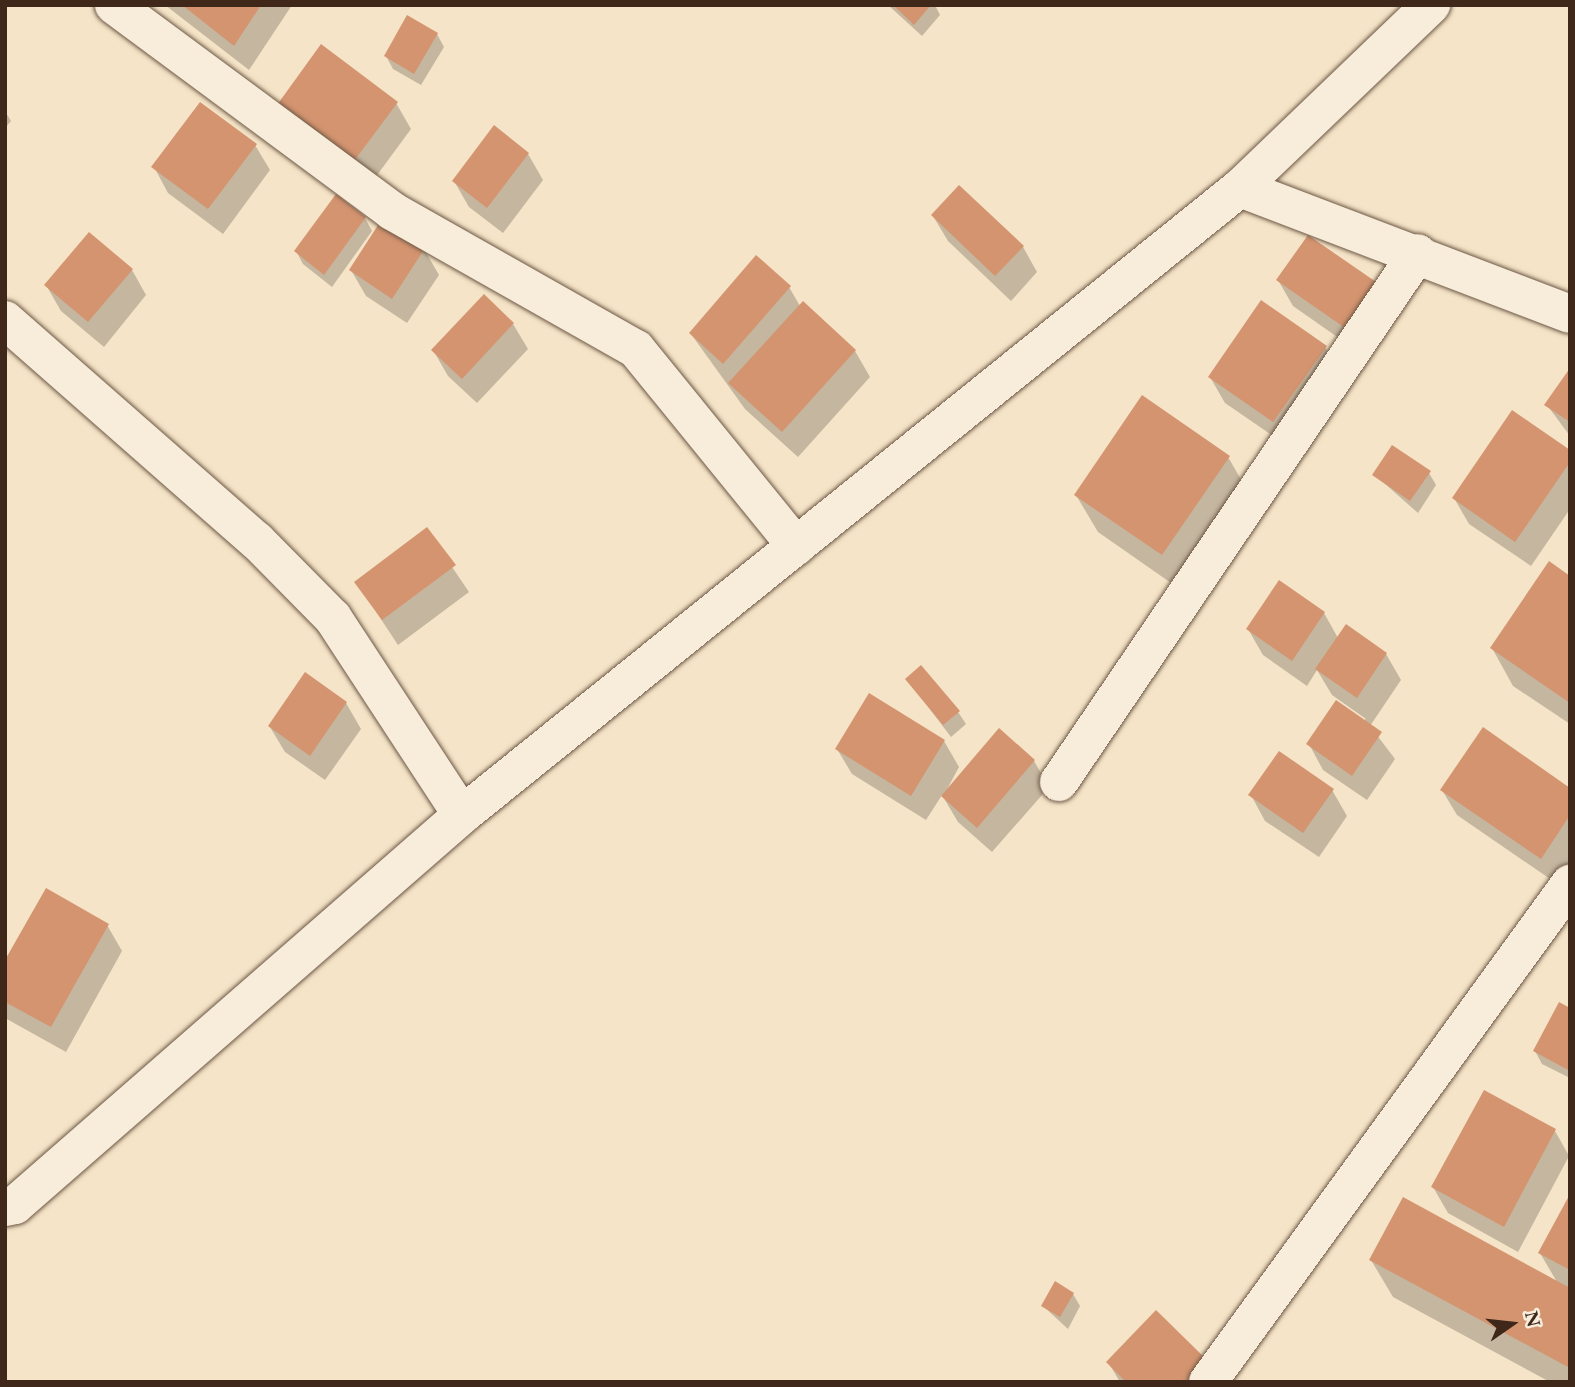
<!DOCTYPE html>
<style>
body{margin:0}
#map{position:relative;width:1575px;height:1387px;overflow:hidden;background:#f5e4c7;font-family:"EB Garamond",serif}
div>[style]{position:absolute}
.shadow>*{inset:0;background:#0003}
.building>*{inset:0;background:#d49470}
.roads{filter:drop-shadow(0 0 2px #6c5745) drop-shadow(0 0 2px #6c5745)}
.street>*{height:38px;margin:-19px;padding:0 19px;transform-origin:19px;border-radius:19px;background:#f8eddb}
span{translate:-50% -50%;white-space:nowrap;text-align:center;line-height:1.15;-webkit-text-stroke:5px #f8eddb;paint-order:stroke}
.frame{position:absolute;inset:0;border:7px solid #3f281a;pointer-events:none}
.north{position:absolute;left:1477px;top:1289px;width:70px;height:70px;-webkit-text-stroke:5px #f8eddb;paint-order:stroke;rotate:76deg;font-size:19px;font-weight:700;line-height:28px;text-align:center;color:#3f281a}
.north::after{content:'';display:block;margin:auto;width:24px;height:32px;background:#3f281a;clip-path:polygon(50% 0,100% 100%,50% 72%,0 100%)}
</style>
<div id="map">
<div class="shadow">
<i style="clip-path:polygon(165px 5px,292px 5px,249px 70px)"></i>
<i style="clip-path:polygon(888px 5px,935px 5px,940px 15px,922px 36px)"></i>
<i style="clip-path:polygon(437px 34px,444px 47px,421px 85px,393px 69px,386px 56px)"></i>
<i style="clip-path:polygon(396px 103px,411px 129px,369px 186px,294px 130px)"></i>
<i style="clip-path:polygon(5px 111px,11px 121px,5px 128px)"></i>
<i style="clip-path:polygon(255px 145px,270px 170px,223px 234px,168px 193px,154px 167px)"></i>
<i style="clip-path:polygon(528px 154px,543px 180px,503px 233px,469px 207px,454px 181px)"></i>
<i style="clip-path:polygon(933px 216px,1023px 247px,1037px 272px,1011px 301px,948px 241px)"></i>
<i style="clip-path:polygon(365px 218px,372px 231px,332px 287px,303px 264px,296px 251px)"></i>
<i style="clip-path:polygon(1308px 237px,1363px 355px,1293px 306px,1278px 280px)"></i>
<i style="clip-path:polygon(424px 249px,439px 275px,407px 323px,366px 296px,351px 270px)"></i>
<i style="clip-path:polygon(132px 270px,146px 295px,104px 347px,61px 311px,46px 285px)"></i>
<i style="clip-path:polygon(789px 287px,800px 306px,855px 351px,870px 377px,798px 457px,745px 409px,691px 334px)"></i>
<i style="clip-path:polygon(513px 324px,528px 349px,477px 403px,448px 376px,433px 350px)"></i>
<i style="clip-path:polygon(1325px 347px,1340px 372px,1289px 447px,1225px 403px,1210px 377px)"></i>
<i style="clip-path:polygon(1570px 371px,1570px 436px,1547px 405px)"></i>
<i style="clip-path:polygon(1570px 452px,1570px 509px,1531px 566px,1469px 524px,1454px 498px)"></i>
<i style="clip-path:polygon(1228px 457px,1250px 495px,1184px 592px,1098px 532px,1076px 495px)"></i>
<i style="clip-path:polygon(1429px 473px,1436px 485px,1418px 513px,1375px 475px)"></i>
<i style="clip-path:polygon(427px 530px,469px 592px,398px 645px,357px 583px)"></i>
<i style="clip-path:polygon(1570px 578px,1570px 724px,1513px 686px,1492px 648px)"></i>
<i style="clip-path:polygon(1324px 613px,1338px 638px,1386px 654px,1401px 680px,1370px 726px,1395px 759px,1367px 800px,1323px 770px,1309px 744px,1366px 719px,1332px 695px,1317px 670px,1307px 686px,1263px 655px,1248px 629px)"></i>
<i style="clip-path:polygon(907px 679px,958px 712px,966px 724px,951px 737px)"></i>
<i style="clip-path:polygon(346px 703px,361px 729px,325px 780px,285px 752px,270px 727px)"></i>
<i style="clip-path:polygon(944px 741px,959px 767px,944px 795px,1034px 761px,1049px 787px,992px 852px,958px 822px,942px 795px,926px 820px,852px 774px,837px 749px)"></i>
<i style="clip-path:polygon(1332px 790px,1347px 816px,1319px 857px,1265px 821px,1251px 795px)"></i>
<i style="clip-path:polygon(1442px 790px,1570px 790px,1570px 862px,1556px 883px,1457px 815px)"></i>
<i style="clip-path:polygon(107px 925px,122px 951px,66px 1052px,5px 1018px,5px 963px)"></i>
<i style="clip-path:polygon(1570px 1010px,1570px 1078px,1542px 1064px,1535px 1051px)"></i>
<i style="clip-path:polygon(1555px 1131px,1569px 1156px,1518px 1252px,1448px 1213px,1433px 1187px)"></i>
<i style="clip-path:polygon(1570px 1197px,1570px 1382px,1550px 1382px,1393px 1297px,1371px 1260px,1557px 1282px,1540px 1253px)"></i>
<i style="clip-path:polygon(1073px 1294px,1080px 1306px,1068px 1329px,1043px 1306px)"></i>
<i style="clip-path:polygon(1108px 1362px,1217px 1382px,1120px 1382px)"></i>
</div>
<div class="building">
<i style="clip-path:polygon(182px 5px,261px 5px,234px 46px)"></i>
<i style="clip-path:polygon(893px 5px,931px 5px,914px 25px)"></i>
<i style="clip-path:polygon(407px 15px,438px 33px,414px 74px,384px 56px)"></i>
<i style="clip-path:polygon(321px 44px,398px 102px,354px 161px,277px 105px)"></i>
<i style="clip-path:polygon(200px 102px,257px 144px,208px 209px,151px 167px)"></i>
<i style="clip-path:polygon(494px 125px,529px 153px,487px 208px,452px 181px)"></i>
<i style="clip-path:polygon(959px 185px,1024px 246px,995px 276px,931px 215px)"></i>
<i style="clip-path:polygon(336px 194px,366px 217px,324px 275px,294px 251px)"></i>
<i style="clip-path:polygon(382px 219px,425px 248px,392px 299px,349px 270px)"></i>
<i style="clip-path:polygon(89px 232px,133px 269px,88px 322px,44px 285px)"></i>
<i style="clip-path:polygon(1308px 235px,1379px 284px,1348px 330px,1276px 280px)"></i>
<i style="clip-path:polygon(756px 255px,791px 286px,723px 364px,689px 333px)"></i>
<i style="clip-path:polygon(484px 294px,514px 323px,462px 379px,431px 350px)"></i>
<i style="clip-path:polygon(1261px 300px,1327px 346px,1273px 422px,1208px 377px)"></i>
<i style="clip-path:polygon(803px 301px,856px 350px,782px 432px,728px 383px)"></i>
<i style="clip-path:polygon(1570px 368px,1570px 422px,1544px 405px)"></i>
<i style="clip-path:polygon(1142px 395px,1230px 456px,1162px 555px,1074px 495px)"></i>
<i style="clip-path:polygon(1512px 410px,1570px 450px,1570px 462px,1515px 542px,1452px 498px)"></i>
<i style="clip-path:polygon(1392px 445px,1431px 471px,1410px 501px,1372px 475px)"></i>
<i style="clip-path:polygon(427px 527px,456px 565px,382px 620px,354px 582px)"></i>
<i style="clip-path:polygon(1549px 561px,1570px 576px,1570px 703px,1490px 648px)"></i>
<i style="clip-path:polygon(1279px 580px,1325px 612px,1292px 661px,1246px 629px)"></i>
<i style="clip-path:polygon(1346px 624px,1387px 653px,1357px 698px,1315px 669px)"></i>
<i style="clip-path:polygon(921px 665px,960px 711px,943px 725px,905px 679px)"></i>
<i style="clip-path:polygon(305px 672px,347px 702px,310px 756px,268px 726px)"></i>
<i style="clip-path:polygon(869px 693px,945px 740px,911px 796px,835px 749px)"></i>
<i style="clip-path:polygon(1336px 700px,1382px 732px,1352px 776px,1306px 744px)"></i>
<i style="clip-path:polygon(1483px 727px,1570px 788px,1570px 815px,1541px 859px,1440px 790px)"></i>
<i style="clip-path:polygon(999px 728px,1035px 760px,977px 828px,941px 796px)"></i>
<i style="clip-path:polygon(1279px 751px,1334px 789px,1303px 833px,1248px 795px)"></i>
<i style="clip-path:polygon(46px 888px,109px 924px,51px 1027px,5px 1002px,5px 960px)"></i>
<i style="clip-path:polygon(1559px 1002px,1570px 1008px,1570px 1071px,1533px 1051px)"></i>
<i style="clip-path:polygon(1484px 1090px,1556px 1129px,1504px 1227px,1431px 1187px)"></i>
<i style="clip-path:polygon(1570px 1194px,1570px 1270px,1538px 1253px)"></i>
<i style="clip-path:polygon(1403px 1197px,1570px 1288px,1568px 1367px,1369px 1260px)"></i>
<i style="clip-path:polygon(1055px 1281px,1074px 1293px,1060px 1317px,1041px 1306px)"></i>
<i style="clip-path:polygon(1156px 1310px,1207px 1360px,1186px 1382px,1126px 1382px,1106px 1362px)"></i>
</div>
<div class="roads">
<div class="street">
<i style="left:114px;top:5px;width:346px;rotate:36.5deg"></i>
<i style="left:392px;top:211px;width:280px;rotate:29.5deg"></i>
<i style="left:636px;top:349px;width:254px;rotate:50.9deg"></i>
<i style="left:1240px;top:188px;width:353px;rotate:20.9deg"></i>
<i style="left:5px;top:320px;width:335px;rotate:41.3deg"></i>
<i style="left:257px;top:541px;width:108px;rotate:45.4deg"></i>
<i style="left:333px;top:618px;width:235px;rotate:56.8deg"></i>
<i style="left:1059px;top:782px;width:639px;rotate:-55.84deg"></i>
<i style="left:5px;top:1207px;width:10px;rotate:-11deg"></i>
<i style="left:15px;top:1205px;width:593px;rotate:-41.1deg"></i>
<i style="left:462px;top:815px;width:999px;rotate:-38.87deg"></i>
<i style="left:1240px;top:188px;width:265px;rotate:-43.8deg"></i>
<i style="left:1208px;top:1382px;width:616px;rotate:-53.99deg"></i>
</div>
</div>
<div class="frame"></div>
<div class="north">N</div>
</div>
